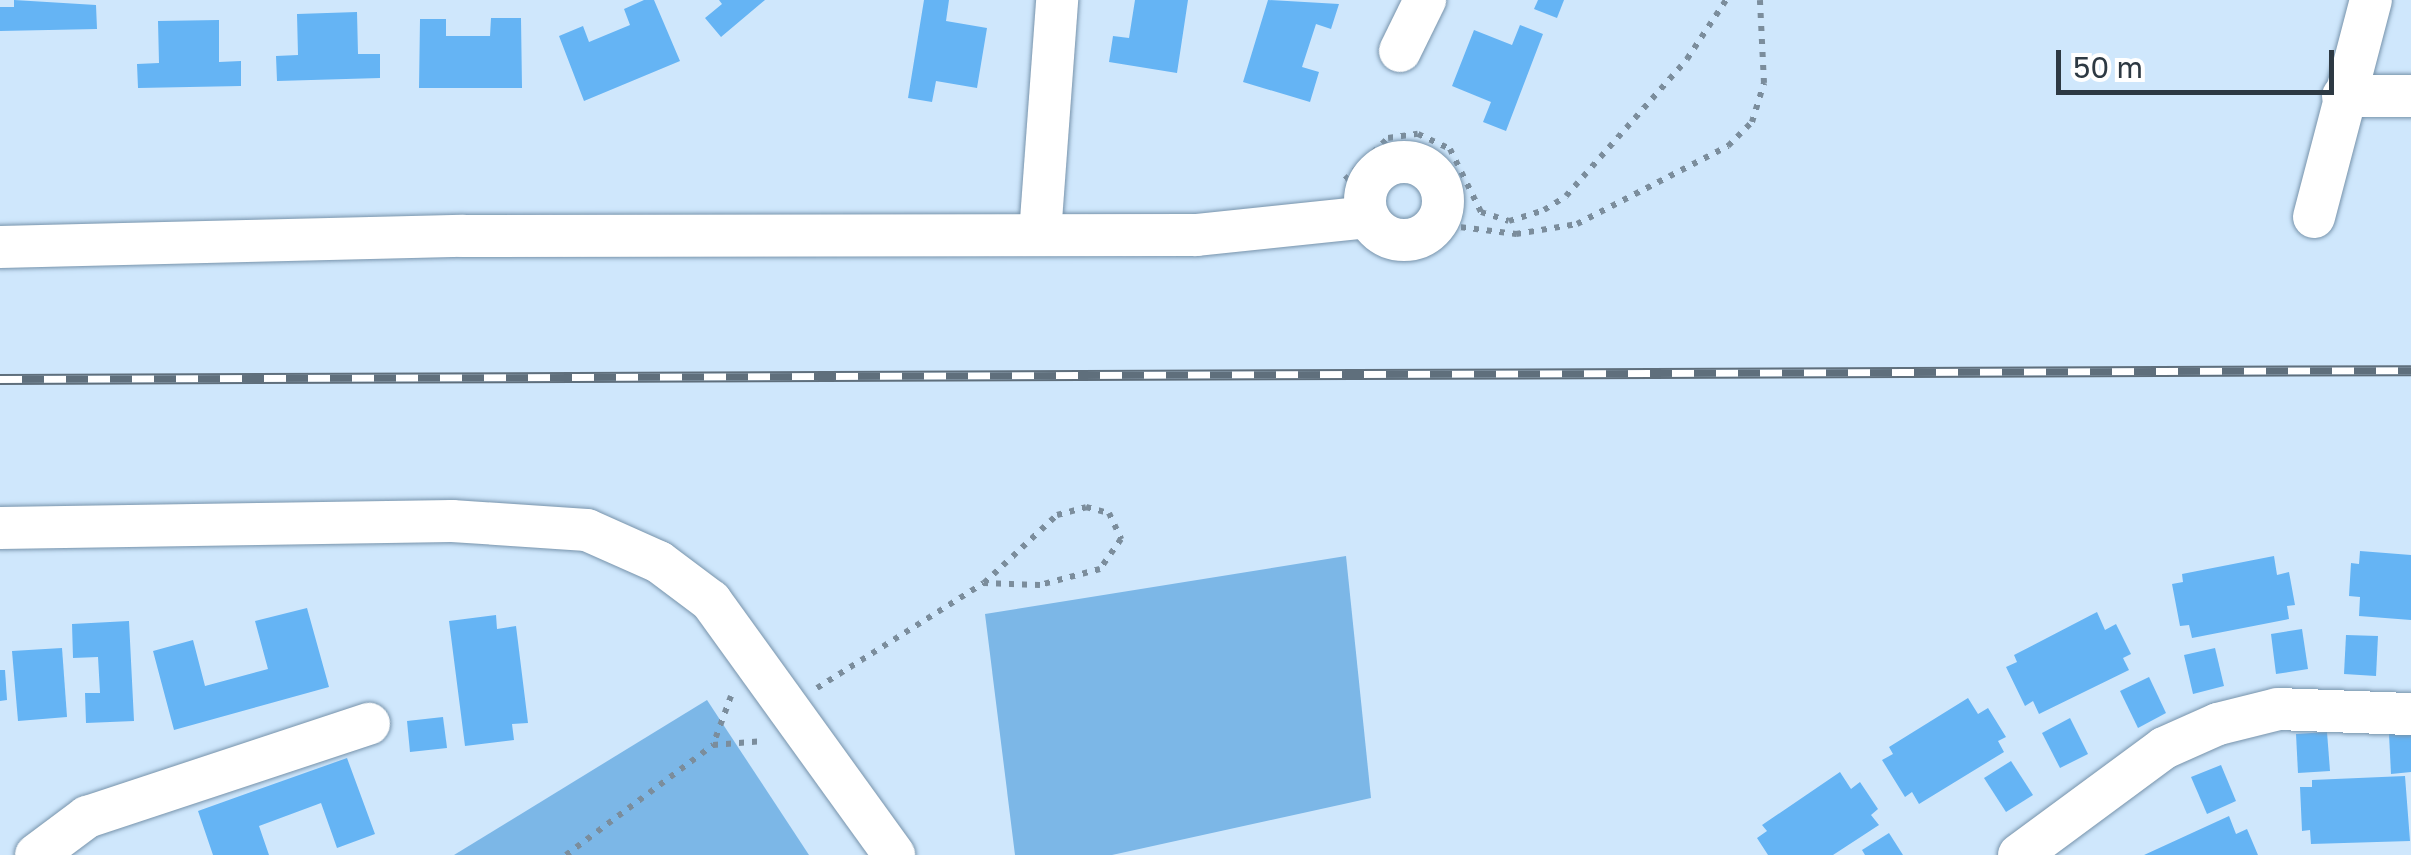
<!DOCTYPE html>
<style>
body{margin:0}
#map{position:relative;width:2411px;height:855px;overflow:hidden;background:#cfe7fc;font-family:"Golos Text",sans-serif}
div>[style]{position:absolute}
.green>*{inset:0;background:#7cb7e7}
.building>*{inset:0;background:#65b4f4}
.path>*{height:6px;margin-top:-3px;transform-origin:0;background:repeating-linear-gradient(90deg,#7b8d9c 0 5px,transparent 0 13px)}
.roads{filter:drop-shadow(0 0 2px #7793ab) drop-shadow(0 0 2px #7793ab)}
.minor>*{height:42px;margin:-21px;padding:0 21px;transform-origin:21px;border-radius:21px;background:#fff}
.minor>.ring{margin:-21px;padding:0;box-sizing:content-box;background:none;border:42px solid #fff;border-radius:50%}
.rail>*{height:11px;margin-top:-5.5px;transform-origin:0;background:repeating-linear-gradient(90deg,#fff 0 22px,#5f6f7c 0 44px);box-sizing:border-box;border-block:2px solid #5f6f7c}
span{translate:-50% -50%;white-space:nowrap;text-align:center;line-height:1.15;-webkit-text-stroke:9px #fff;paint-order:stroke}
.scale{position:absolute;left:2056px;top:50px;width:278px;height:45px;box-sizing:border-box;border:5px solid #2d3943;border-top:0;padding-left:12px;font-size:30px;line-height:35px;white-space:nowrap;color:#2d3943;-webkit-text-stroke:8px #fff;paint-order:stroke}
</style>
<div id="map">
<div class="green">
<i style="clip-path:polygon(1346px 556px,1371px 798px,1112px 855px,1015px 855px,985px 614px)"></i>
<i style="clip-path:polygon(707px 700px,809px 855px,454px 855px)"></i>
</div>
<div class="building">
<i style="clip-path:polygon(14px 0,96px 5px,97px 29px,0 31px,0 7px,14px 7px)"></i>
<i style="clip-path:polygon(644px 0,654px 0,680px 61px,584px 101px,559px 36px,583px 26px,589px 42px,630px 25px,624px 9px)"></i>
<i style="clip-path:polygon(719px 0,765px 0,721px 37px,705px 18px,722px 4px)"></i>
<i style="clip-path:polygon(924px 0,949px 0,946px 21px,987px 28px,977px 88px,936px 81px,932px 102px,908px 98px)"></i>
<i style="clip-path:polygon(1135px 0,1188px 0,1177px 73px,1109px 62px,1113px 36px,1129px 38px)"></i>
<i style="clip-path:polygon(1268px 0,1339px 4px,1331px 29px,1316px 24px,1302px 67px,1319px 72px,1310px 102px,1243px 82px)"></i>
<i style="clip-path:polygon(1538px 0,1564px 0,1557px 18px,1534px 9px)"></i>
<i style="clip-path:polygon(357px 12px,358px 54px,380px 54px,380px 78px,277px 81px,276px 56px,298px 55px,297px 14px)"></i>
<i style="clip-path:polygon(491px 18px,521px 18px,522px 88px,419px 88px,420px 19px,446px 19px,446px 36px,490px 36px)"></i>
<i style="clip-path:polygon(219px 20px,219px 62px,241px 61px,241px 86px,138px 88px,137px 64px,159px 63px,158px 21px)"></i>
<i style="clip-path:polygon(1520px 25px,1543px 34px,1506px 131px,1483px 122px,1491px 102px,1452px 86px,1474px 30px,1512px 45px)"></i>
<i style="clip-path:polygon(2360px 551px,2411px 555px,2411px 620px,2359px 616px,2360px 597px,2349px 596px,2351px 563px,2359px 564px)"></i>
<i style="clip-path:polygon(2274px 556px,2277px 575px,2289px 572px,2295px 605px,2287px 606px,2289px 619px,2192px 638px,2189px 625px,2180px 626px,2172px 584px,2183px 582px,2182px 574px)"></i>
<i style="clip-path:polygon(307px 608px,329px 687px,174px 730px,153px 651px,193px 640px,205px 686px,268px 669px,255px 621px)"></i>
<i style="clip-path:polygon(2097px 612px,2105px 630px,2116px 624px,2131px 654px,2123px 658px,2129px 670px,2039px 714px,2033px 701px,2025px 706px,2006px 667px,2017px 662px,2014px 655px)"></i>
<i style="clip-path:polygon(496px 615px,497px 629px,516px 626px,528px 723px,512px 724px,514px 740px,465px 746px,449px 621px)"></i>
<i style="clip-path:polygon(129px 621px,134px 721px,86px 723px,85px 693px,100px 693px,98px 657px,73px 658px,72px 624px)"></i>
<i style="clip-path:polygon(2302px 629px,2308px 669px,2276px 674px,2271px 634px)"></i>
<i style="clip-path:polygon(2346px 635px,2378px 636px,2376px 676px,2344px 674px)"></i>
<i style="clip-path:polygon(62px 648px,67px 717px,18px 721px,12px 651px)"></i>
<i style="clip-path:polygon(2215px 648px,2224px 686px,2193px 694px,2184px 655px)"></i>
<i style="clip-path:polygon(0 670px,5px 670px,7px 700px,0 701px)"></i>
<i style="clip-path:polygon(2149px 677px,2166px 713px,2138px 728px,2120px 691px)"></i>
<i style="clip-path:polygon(1968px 698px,1978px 714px,1988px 708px,2006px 737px,1998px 741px,2004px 752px,1919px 804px,1912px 792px,1905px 797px,1882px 760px,1893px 754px,1889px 747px)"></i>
<i style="clip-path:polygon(443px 717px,447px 748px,410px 752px,407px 721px)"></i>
<i style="clip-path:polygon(2070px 718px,2088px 754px,2060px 768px,2042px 733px)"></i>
<i style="clip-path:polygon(2327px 732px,2330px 771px,2298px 773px,2296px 734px)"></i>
<i style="clip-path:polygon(2411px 732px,2411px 772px,2391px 774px,2389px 734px)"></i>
<i style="clip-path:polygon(347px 758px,375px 834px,337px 848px,321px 803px,259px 826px,269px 855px,213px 855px,198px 811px)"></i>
<i style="clip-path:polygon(2011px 761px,2033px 795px,2006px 812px,1984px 778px)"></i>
<i style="clip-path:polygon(2221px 765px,2236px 801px,2207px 814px,2191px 777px)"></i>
<i style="clip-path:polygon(1840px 772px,1851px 789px,1860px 782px,1878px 809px,1871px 815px,1879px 825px,1833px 855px,1768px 855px,1757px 838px,1767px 831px,1762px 825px)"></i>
<i style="clip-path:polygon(2405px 776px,2410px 841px,2311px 844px,2310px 830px,2302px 831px,2300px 787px,2312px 787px,2312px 780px)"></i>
<i style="clip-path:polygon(2229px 816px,2236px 834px,2247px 829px,2258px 855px,2144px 855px)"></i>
<i style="clip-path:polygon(1889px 833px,1903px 855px,1865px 855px,1862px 850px)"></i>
</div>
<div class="path">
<i style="left:1345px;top:180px;width:60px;rotate:-44.3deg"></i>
<i style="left:1388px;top:138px;width:30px;rotate:-8deg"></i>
<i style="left:1418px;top:134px;width:35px;rotate:25deg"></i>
<i style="left:1450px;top:149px;width:70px;rotate:63.8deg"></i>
<i style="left:1481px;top:212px;width:29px;rotate:18deg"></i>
<i style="left:1509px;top:221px;width:37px;rotate:-17deg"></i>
<i style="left:1544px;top:210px;width:26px;rotate:-32deg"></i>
<i style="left:1566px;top:196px;width:183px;rotate:-48.5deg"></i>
<i style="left:1687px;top:59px;width:71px;rotate:-56.5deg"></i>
<i style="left:1435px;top:224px;width:82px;rotate:7deg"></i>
<i style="left:1516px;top:234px;width:62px;rotate:-9.3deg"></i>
<i style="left:1577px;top:224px;width:170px;rotate:-27.3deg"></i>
<i style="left:1728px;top:146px;width:34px;rotate:-45deg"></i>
<i style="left:1752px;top:122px;width:41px;rotate:-72.9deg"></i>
<i style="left:1764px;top:83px;width:83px;rotate:-92.8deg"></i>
<i style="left:817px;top:688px;width:197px;rotate:-32.2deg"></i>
<i style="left:984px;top:583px;width:100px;rotate:-43deg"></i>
<i style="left:1057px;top:515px;width:30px;rotate:-15deg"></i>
<i style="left:1086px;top:507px;width:24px;rotate:15deg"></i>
<i style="left:1109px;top:513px;width:29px;rotate:65deg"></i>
<i style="left:1121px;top:539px;width:37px;rotate:125deg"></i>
<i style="left:1100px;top:569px;width:62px;rotate:165.1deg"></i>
<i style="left:1040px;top:585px;width:56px;rotate:-178deg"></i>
<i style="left:731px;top:696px;width:52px;rotate:110.2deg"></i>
<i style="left:713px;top:745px;width:51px;rotate:-4.5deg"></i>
<i style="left:566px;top:855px;width:184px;rotate:-36.8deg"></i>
</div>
<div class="roads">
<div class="minor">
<i style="left:1400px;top:51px;width:57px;rotate:-63.9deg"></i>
<i style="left:2343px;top:96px;width:68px"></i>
<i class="ring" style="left:1365px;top:162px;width:36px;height:36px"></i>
<i style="left:2314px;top:217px;width:224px;rotate:-75.3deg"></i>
<i style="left:1040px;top:234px;width:235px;rotate:-85.8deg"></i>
<i style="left:0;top:247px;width:463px;rotate:-1.4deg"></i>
<i style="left:463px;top:236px;width:734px;rotate:-0.08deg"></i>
<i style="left:1197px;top:235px;width:172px;rotate:-6deg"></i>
<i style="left:0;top:528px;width:452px;rotate:-0.9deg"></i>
<i style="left:452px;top:521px;width:135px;rotate:3.8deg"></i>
<i style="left:587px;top:530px;width:79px;rotate:24deg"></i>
<i style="left:659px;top:562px;width:65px;rotate:36.9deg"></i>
<i style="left:711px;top:601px;width:313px;rotate:54.2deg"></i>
<i style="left:36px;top:855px;width:64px;rotate:-36.7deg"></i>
<i style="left:87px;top:817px;width:297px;rotate:-18.3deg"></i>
<i style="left:2019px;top:855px;width:180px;rotate:-36.4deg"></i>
<i style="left:2164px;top:748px;width:59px;rotate:-24deg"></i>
<i style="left:2218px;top:724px;width:62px;rotate:-14deg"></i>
<i style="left:2278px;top:709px;width:133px;rotate:2.2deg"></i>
</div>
</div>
<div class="rail">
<i style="left:0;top:379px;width:2411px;rotate:-0.21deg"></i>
</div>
<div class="scale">50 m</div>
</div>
